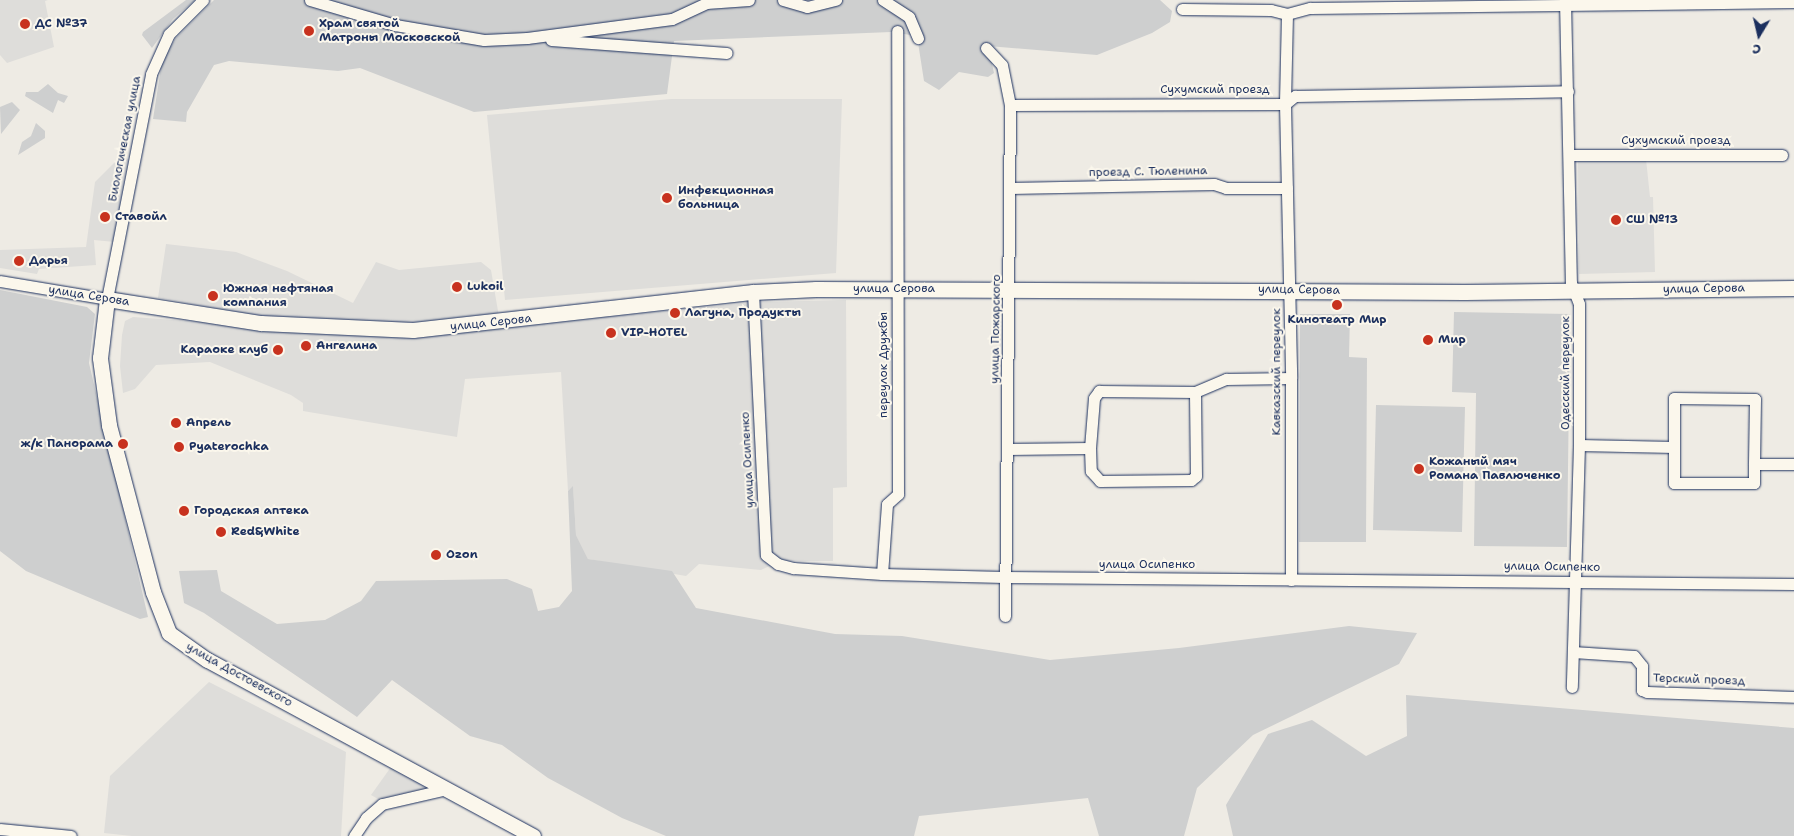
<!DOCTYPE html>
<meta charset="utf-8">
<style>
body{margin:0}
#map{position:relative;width:1794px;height:836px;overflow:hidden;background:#eeebe4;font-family:"Shantell Sans",sans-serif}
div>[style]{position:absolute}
.built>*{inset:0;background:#deddda}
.green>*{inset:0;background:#cecfcf}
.roads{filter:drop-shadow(0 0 1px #1b2f5e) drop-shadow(0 0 1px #1b2f5e)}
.minor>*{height:11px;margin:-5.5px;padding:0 5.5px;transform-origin:5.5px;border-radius:5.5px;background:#fbf7ec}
.major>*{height:15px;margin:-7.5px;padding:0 7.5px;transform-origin:7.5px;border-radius:7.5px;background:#fbf7ec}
.dots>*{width:14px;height:14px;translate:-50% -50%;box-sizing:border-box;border:2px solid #fbf7ec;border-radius:50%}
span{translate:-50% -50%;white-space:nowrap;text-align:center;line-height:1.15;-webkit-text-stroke:4px #fbf7ec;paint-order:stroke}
.poi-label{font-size:12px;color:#1b2f5e;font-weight:700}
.left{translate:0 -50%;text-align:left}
.right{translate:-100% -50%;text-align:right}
.street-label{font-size:12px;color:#1b2f5e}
.north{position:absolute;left:1734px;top:10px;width:50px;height:50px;-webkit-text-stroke:4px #fbf7ec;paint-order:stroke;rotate:189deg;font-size:14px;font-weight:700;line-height:20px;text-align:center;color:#1b2f5e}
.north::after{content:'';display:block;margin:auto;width:18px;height:22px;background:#1b2f5e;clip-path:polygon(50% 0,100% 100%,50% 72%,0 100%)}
</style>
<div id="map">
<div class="built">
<i style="clip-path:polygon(0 0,48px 0,45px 1px,54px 47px,7px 63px,0 55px)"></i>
<i style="clip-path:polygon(671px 99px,842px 99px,836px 273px,505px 300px,487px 115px)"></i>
<i style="clip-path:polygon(119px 158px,131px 159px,115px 242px,94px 240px,96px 265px,39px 269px,37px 274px,0 268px,0 250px,86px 247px,95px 182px)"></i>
<i style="clip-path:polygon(1578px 159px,1646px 159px,1650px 197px,1653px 197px,1655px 272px,1579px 274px)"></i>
<i style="clip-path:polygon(166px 244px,236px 252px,287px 271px,353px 303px,376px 262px,399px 270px,481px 262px,491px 270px,499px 317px,404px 323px,270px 318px,158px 298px)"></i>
<i style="clip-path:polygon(846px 300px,847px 487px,833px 488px,833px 561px,780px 561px,761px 570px,699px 564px,686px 576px,588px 559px,576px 535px,573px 487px,568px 491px,561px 372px,465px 379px,457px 437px,303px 411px,303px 403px,291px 395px,210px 362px,156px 365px,135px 389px,123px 393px,120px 366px,122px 335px,125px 321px,133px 317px,215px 323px,508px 326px,759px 302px)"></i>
<i style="clip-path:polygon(209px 682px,346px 752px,341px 836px,132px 836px,104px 833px,110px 776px)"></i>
<i style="clip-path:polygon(391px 767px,424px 786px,423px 791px,380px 800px,371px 795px)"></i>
</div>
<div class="green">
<i style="clip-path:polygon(186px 0,195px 0,173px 19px,152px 48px,142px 35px,143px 32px)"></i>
<i style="clip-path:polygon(214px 0,1160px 0,1172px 11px,1170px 22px,1152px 33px,1097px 55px,988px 46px,980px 50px,990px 55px,994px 73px,988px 77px,959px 72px,939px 90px,924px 81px,917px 36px,891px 32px,674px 41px,667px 94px,474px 112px,360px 68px,338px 71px,229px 61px,214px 65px,187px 112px,186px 122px,153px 119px,162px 61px,175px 39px)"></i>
<i style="clip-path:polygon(48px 84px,58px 93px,68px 96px,64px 103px,58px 100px,53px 113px,25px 96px,26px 92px,38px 92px)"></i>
<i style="clip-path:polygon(12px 102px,20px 110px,1px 134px,0 107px)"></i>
<i style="clip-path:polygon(36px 123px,45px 131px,45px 138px,18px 155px,22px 142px,31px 136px)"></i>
<i style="clip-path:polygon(0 290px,87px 307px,95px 314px,89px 363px,148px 617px,140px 619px,26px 571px,0 551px)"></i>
<i style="clip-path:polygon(1454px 312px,1570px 314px,1567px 547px,1474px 546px,1476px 393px,1452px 392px)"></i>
<i style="clip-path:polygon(1300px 314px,1350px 314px,1349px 357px,1367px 358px,1366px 542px,1299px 542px)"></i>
<i style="clip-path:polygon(1376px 405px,1465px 407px,1462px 532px,1373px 530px)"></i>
<i style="clip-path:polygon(573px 486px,576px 535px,588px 559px,672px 571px,696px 608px,835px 634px,902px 636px,1050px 660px,1179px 648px,1349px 626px,1417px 633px,1399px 664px,1253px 735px,1197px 788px,1184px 836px,1099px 836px,1088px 798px,919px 816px,914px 836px,666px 836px,622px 818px,548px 778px,502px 745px,470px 736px,392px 680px,357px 717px,204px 613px,184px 603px,179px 571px,217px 570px,221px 591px,277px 624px,325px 620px,361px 601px,376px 581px,507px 579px,532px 589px,538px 611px,559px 607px,572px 591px,568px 491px)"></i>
<i style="clip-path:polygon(1406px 695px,1794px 728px,1794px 836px,1233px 836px,1226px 805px,1268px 734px,1312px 720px,1366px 756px,1407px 736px)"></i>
</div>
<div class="roads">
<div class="minor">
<i style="left:310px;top:0;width:89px;rotate:16.4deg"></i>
<i style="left:395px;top:25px;width:90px;rotate:9.6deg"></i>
<i style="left:484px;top:40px;width:43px;rotate:-2.7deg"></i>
<i style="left:527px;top:38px;width:146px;rotate:-7.5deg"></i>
<i style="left:672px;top:19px;width:38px;rotate:-25deg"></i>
<i style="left:706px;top:3px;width:43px;rotate:-4deg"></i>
<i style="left:783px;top:0;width:25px;rotate:16deg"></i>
<i style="left:807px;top:7px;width:30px;rotate:-14deg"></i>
<i style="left:883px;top:0;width:31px;rotate:33deg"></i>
<i style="left:909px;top:17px;width:23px;rotate:67deg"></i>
<i style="left:1565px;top:0;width:283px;rotate:88.8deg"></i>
<i style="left:1571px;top:283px;width:22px;rotate:69deg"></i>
<i style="left:1579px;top:304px;width:141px;rotate:90deg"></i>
<i style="left:1579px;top:445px;width:242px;rotate:91.7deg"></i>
<i style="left:1182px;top:9px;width:89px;rotate:0.6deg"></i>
<i style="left:1271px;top:10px;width:16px;rotate:14deg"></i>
<i style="left:1287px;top:14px;width:24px;rotate:-15deg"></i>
<i style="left:1310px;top:8px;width:484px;rotate:-0.7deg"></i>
<i style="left:1287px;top:14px;width:90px;rotate:91.3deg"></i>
<i style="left:1285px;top:104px;width:274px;rotate:88.7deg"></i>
<i style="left:1291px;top:378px;width:202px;rotate:90deg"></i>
<i style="left:551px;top:40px;width:176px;rotate:4.2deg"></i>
<i style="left:986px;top:48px;width:23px;rotate:47deg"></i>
<i style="left:1002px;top:65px;width:41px;rotate:78.7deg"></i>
<i style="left:1010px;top:105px;width:511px;rotate:90.56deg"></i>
<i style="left:1010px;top:105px;width:275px;rotate:-0.2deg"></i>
<i style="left:1285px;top:104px;width:13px;rotate:-39deg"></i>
<i style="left:1295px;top:96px;width:273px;rotate:-1deg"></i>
<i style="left:1571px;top:155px;width:211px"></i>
<i style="left:1010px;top:188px;width:204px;rotate:-1.1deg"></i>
<i style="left:1214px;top:184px;width:13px;rotate:18deg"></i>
<i style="left:1226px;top:188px;width:61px"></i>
<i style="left:0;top:281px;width:109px;rotate:9.5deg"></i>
<i style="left:107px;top:299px;width:229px;rotate:-78.9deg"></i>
<i style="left:151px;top:74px;width:44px;rotate:-65.8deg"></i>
<i style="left:169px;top:34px;width:48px;rotate:-45deg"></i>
<i style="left:753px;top:292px;width:263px;rotate:87.2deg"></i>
<i style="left:766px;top:555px;width:15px;rotate:37deg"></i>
<i style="left:778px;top:564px;width:16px;rotate:15deg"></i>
<i style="left:793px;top:568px;width:89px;rotate:3.9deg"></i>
<i style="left:882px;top:574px;width:122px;rotate:1.4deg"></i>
<i style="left:1004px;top:577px;width:790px;rotate:0.51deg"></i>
<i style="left:1579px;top:445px;width:95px;rotate:1.2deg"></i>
<i style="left:1674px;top:447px;width:49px;rotate:-90deg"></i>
<i style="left:1674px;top:398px;width:81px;rotate:0.7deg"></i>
<i style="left:1755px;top:399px;width:65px;rotate:90.9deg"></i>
<i style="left:1754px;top:464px;width:40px"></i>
<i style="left:1674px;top:447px;width:36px;rotate:90deg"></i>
<i style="left:1674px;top:483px;width:80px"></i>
<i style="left:1754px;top:483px;width:19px;rotate:-90deg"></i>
<i style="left:1090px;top:448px;width:23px;rotate:88deg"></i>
<i style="left:1091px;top:471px;width:13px;rotate:48deg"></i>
<i style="left:1100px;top:481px;width:91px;rotate:-0.6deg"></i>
<i style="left:1191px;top:480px;width:6px;rotate:-39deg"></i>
<i style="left:1196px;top:476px;width:84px;rotate:-90.7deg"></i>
<i style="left:1007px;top:449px;width:83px;rotate:-0.7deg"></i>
<i style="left:1090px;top:448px;width:50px;rotate:-85.4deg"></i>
<i style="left:1094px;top:398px;width:9px;rotate:-54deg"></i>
<i style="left:1099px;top:391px;width:96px;rotate:0.6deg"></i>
<i style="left:1195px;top:392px;width:34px;rotate:-23deg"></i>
<i style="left:1226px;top:379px;width:65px;rotate:-0.9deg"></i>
<i style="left:882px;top:574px;width:70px;rotate:-85.9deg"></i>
<i style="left:887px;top:504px;width:15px;rotate:-42deg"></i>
<i style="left:898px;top:494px;width:463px;rotate:-90.1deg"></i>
<i style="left:1573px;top:652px;width:61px;rotate:3.8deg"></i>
<i style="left:1634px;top:656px;width:13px;rotate:51deg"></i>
<i style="left:1642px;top:666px;width:24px;rotate:90deg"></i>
<i style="left:1642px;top:690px;width:5px;rotate:22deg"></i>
<i style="left:1647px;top:692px;width:147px;rotate:1.9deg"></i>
<i style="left:0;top:829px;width:71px;rotate:5.6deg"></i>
<i style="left:354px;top:836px;width:22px;rotate:-56deg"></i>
<i style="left:366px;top:818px;width:21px;rotate:-41deg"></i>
<i style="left:382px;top:804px;width:67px;rotate:-13deg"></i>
</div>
<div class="major">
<i style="left:533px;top:836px;width:370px;rotate:-151.6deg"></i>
<i style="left:207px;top:660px;width:47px;rotate:-144.6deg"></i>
<i style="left:169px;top:633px;width:44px;rotate:-111.3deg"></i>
<i style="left:153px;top:592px;width:173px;rotate:-104.8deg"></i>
<i style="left:109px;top:425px;width:68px;rotate:-97.7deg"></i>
<i style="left:100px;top:358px;width:59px;rotate:-83.2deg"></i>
<i style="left:107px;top:299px;width:156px;rotate:8.9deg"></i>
<i style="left:261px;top:323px;width:152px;rotate:2.6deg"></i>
<i style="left:413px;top:330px;width:342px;rotate:-6.4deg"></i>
<i style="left:753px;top:292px;width:63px;rotate:-2.7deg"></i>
<i style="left:816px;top:289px;width:649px;rotate:0.26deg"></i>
<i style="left:1465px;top:292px;width:329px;rotate:-0.7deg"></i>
</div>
</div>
<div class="dots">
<i style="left:25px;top:24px;background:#c8321e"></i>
<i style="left:309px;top:31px;background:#c8321e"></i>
<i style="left:667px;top:198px;background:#c8321e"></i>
<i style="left:105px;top:217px;background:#c8321e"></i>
<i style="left:1616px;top:220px;background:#c8321e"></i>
<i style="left:19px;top:261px;background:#c8321e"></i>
<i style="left:457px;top:287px;background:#c8321e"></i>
<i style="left:213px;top:296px;background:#c8321e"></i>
<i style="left:1337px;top:305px;background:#c8321e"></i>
<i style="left:675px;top:313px;background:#c8321e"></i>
<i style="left:611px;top:333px;background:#c8321e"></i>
<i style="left:1428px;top:340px;background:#c8321e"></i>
<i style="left:306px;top:346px;background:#c8321e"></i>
<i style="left:278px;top:350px;background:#c8321e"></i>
<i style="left:176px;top:423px;background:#c8321e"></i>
<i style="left:123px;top:444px;background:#c8321e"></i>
<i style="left:179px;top:447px;background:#c8321e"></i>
<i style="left:1419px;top:469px;background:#c8321e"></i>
<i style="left:184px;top:511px;background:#c8321e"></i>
<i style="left:221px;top:532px;background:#c8321e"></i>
<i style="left:436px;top:555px;background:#c8321e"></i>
</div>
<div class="poi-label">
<span class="left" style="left:35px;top:24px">ДС №37</span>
<span class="left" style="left:319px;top:31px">Храм святой<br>Матроны Московской</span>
<span class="left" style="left:678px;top:198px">Инфекционная<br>больница</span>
<span class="left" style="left:115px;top:217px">Ставойл</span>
<span class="left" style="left:1626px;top:220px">СШ №13</span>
<span class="left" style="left:29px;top:261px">Дарья</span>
<span class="left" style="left:467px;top:287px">Lukoil</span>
<span class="left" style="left:223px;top:296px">Южная нефтяная<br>компания</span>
<span class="left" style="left:685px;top:313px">Лагуна, Продукты</span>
<span style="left:1337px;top:320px">Кинотеатр Мир</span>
<span class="left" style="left:621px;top:333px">VIP-HOTEL</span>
<span class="left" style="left:1438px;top:340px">Мир</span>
<span class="left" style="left:316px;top:346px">Ангелина</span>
<span class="right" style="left:268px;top:350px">Караоке клуб</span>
<span class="left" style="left:186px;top:423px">Апрель</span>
<span class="right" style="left:113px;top:444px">ж/к Панорама</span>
<span class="left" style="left:189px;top:447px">Pyaterochka</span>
<span class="left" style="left:1429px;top:469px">Кожаный мяч<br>Романа Павлюченко</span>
<span class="left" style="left:194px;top:511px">Городская аптека</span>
<span class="left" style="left:231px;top:532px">Red&amp;White</span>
<span class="left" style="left:446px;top:555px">Ozon</span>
</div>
<div class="street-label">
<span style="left:1215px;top:90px">Сухумский проезд</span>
<span style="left:125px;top:139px;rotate:-79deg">Биологическая улица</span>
<span style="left:1676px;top:141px">Сухумский проезд</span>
<span style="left:1148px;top:172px;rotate:-1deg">проезд С. Тюленина</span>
<span style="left:894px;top:289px">улица Серова</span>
<span style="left:1704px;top:289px;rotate:-1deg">улица Серова</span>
<span style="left:1299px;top:290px;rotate:1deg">улица Серова</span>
<span style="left:89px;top:296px;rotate:9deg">улица Серова</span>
<span style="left:491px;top:323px;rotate:-6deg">улица Серова</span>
<span style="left:996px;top:329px;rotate:-89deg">улица Пожарского</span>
<span style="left:884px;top:365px;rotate:-90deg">переулок Дружбы</span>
<span style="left:1277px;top:372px;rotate:-90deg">Кавказский переулок</span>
<span style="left:1566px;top:373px;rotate:-90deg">Одесский переулок</span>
<span style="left:748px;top:460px;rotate:-93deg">улица Осипенко</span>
<span style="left:1147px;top:565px">улица Осипенко</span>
<span style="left:1552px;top:567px;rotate:1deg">улица Осипенко</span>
<span style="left:239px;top:675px;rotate:29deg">улица Достоевского</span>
<span style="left:1699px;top:680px;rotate:2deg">Терский проезд</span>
</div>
<div class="north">С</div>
</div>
